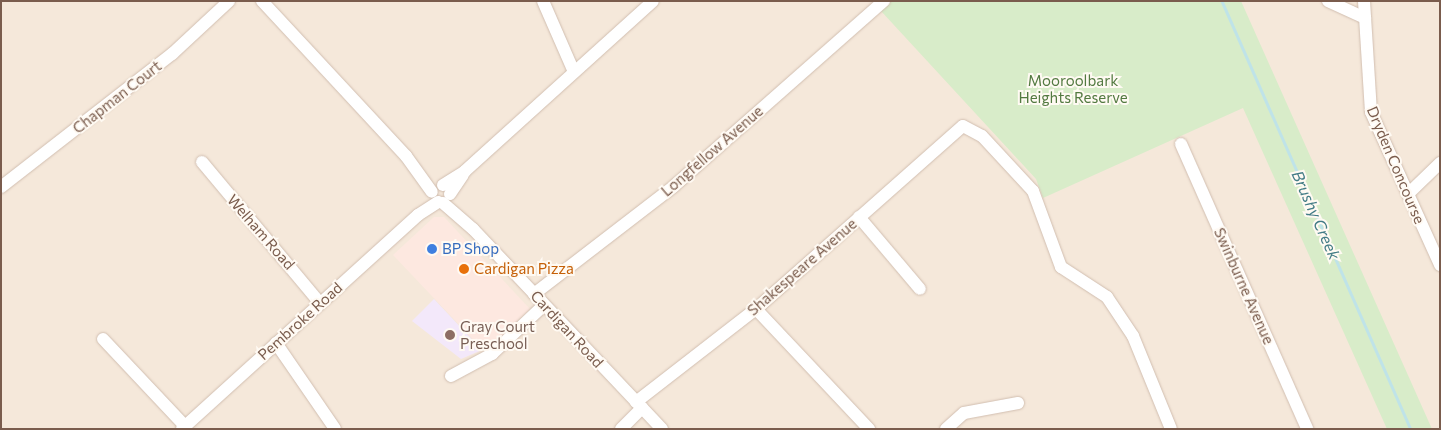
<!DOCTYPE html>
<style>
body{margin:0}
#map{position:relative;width:1441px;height:430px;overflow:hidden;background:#fdf6ec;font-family:Commissioner,sans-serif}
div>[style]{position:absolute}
.residential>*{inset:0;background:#f5e8da}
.commercial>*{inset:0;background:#fde8e0}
.education>*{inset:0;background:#f3e8fa}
.green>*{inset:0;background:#d8ecc9}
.stream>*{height:2.5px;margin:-1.25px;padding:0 1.25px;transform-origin:1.25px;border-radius:1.25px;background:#bfe3e8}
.roads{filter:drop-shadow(0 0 1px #d1beb0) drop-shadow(0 0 1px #d1beb0)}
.minor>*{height:12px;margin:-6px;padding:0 6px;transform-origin:6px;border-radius:6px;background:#fff}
.dots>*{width:14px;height:14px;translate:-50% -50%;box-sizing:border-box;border:2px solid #fffaf3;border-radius:50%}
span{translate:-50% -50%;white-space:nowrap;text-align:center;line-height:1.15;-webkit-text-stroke:4px #fffaf3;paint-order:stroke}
.park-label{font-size:15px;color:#537a41}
.street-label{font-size:15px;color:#7a5c4d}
.shop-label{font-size:15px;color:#366cbe}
.left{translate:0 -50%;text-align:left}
.food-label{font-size:15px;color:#c56008}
.education-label{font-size:15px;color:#785e54}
.water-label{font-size:16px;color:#437c86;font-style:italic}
.frame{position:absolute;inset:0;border:2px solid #7a5c4d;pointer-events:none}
</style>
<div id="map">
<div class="residential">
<i style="clip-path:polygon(1px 1px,1440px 1px,1440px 429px,1px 429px)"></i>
</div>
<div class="commercial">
<i style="clip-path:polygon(434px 217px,444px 217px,530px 309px,485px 352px,393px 255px)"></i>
</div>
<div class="education">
<i style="clip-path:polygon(434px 299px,482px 350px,461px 359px,412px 321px)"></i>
</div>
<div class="green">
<i style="clip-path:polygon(891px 1px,1241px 1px,1432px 429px,1387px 429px,1243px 108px,1043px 198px,1036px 179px,881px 11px)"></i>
</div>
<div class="stream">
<i style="left:1222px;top:1px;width:468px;rotate:66.2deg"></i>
</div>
<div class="roads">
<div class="minor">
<i style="left:262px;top:1px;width:212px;rotate:47.1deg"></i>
<i style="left:406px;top:156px;width:44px;rotate:54.2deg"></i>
<i style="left:543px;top:1px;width:77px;rotate:66.4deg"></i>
<i style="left:1328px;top:1px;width:41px;rotate:24.7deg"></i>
<i style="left:1364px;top:1px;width:111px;rotate:86.4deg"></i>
<i style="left:1371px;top:112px;width:168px;rotate:65.7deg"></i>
<i style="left:1181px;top:144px;width:312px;rotate:66.1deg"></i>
<i style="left:202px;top:162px;width:184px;rotate:50.1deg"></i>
<i style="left:443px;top:185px;width:26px;rotate:-32deg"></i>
<i style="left:465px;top:171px;width:253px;rotate:-42.1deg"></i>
<i style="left:1px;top:187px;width:217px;rotate:-37.9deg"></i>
<i style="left:172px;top:54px;width:78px;rotate:-42.9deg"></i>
<i style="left:450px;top:194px;width:23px;rotate:-56deg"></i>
<i style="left:1408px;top:194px;width:45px;rotate:-44.1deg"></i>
<i style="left:443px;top:203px;width:40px;rotate:41deg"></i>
<i style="left:473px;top:229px;width:275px;rotate:46.6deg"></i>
<i style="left:859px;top:217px;width:94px;rotate:49.7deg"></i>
<i style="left:534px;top:294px;width:177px;rotate:-37.6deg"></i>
<i style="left:674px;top:186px;width:280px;rotate:-41.4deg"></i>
<i style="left:756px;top:309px;width:165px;rotate:46.7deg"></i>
<i style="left:103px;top:339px;width:120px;rotate:46.7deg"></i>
<i style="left:276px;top:343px;width:104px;rotate:55.5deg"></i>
<i style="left:451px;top:376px;width:47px;rotate:-28.2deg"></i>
<i style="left:492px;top:354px;width:71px;rotate:-43.3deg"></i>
<i style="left:636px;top:402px;width:152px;rotate:-37.8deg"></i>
<i style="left:756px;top:309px;width:276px;rotate:-41.5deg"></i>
<i style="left:963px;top:126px;width:21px;rotate:28deg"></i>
<i style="left:982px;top:136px;width:75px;rotate:47.2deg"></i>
<i style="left:1033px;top:191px;width:81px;rotate:69.8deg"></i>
<i style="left:1061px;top:267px;width:55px;rotate:33.1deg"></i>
<i style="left:1107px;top:297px;width:47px;rotate:56.3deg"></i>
<i style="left:1133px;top:336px;width:100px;rotate:67.8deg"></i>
<i style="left:182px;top:429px;width:319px;rotate:-42.2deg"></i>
<i style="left:418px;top:215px;width:24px;rotate:-33deg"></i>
<i style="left:621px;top:429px;width:30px;rotate:-45deg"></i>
<i style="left:946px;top:429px;width:24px;rotate:-42deg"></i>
<i style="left:964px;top:413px;width:55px;rotate:-10.5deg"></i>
</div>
</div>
<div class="dots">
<i style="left:432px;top:249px;background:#3f7fe0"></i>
<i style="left:464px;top:269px;background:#e8710a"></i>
<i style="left:450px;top:335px;background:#8d6e63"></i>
</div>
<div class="park-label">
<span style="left:1073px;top:89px">Mooroolbark<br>Heights Reserve</span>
</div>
<div class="street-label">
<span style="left:117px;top:97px;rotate:-38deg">Chapman Court</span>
<span style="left:712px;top:151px;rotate:-41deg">Longfellow Avenue</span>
<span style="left:1396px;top:165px;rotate:67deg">Dryden Concourse</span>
<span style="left:261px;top:232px;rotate:49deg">Welham Road</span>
<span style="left:802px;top:267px;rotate:-41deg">Shakespeare Avenue</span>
<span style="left:1244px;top:286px;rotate:66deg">Swinburne Avenue</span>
<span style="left:300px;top:321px;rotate:-42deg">Pembroke Road</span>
<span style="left:567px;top:329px;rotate:47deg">Cardigan Road</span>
</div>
<div class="shop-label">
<span class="left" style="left:442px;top:249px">BP Shop</span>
</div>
<div class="food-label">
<span class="left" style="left:474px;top:269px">Cardigan Pizza</span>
</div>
<div class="education-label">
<span class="left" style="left:460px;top:335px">Gray Court<br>Preschool</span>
</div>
<div class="water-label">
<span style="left:1316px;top:215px;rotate:66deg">Brushy Creek</span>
</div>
<div class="frame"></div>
</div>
